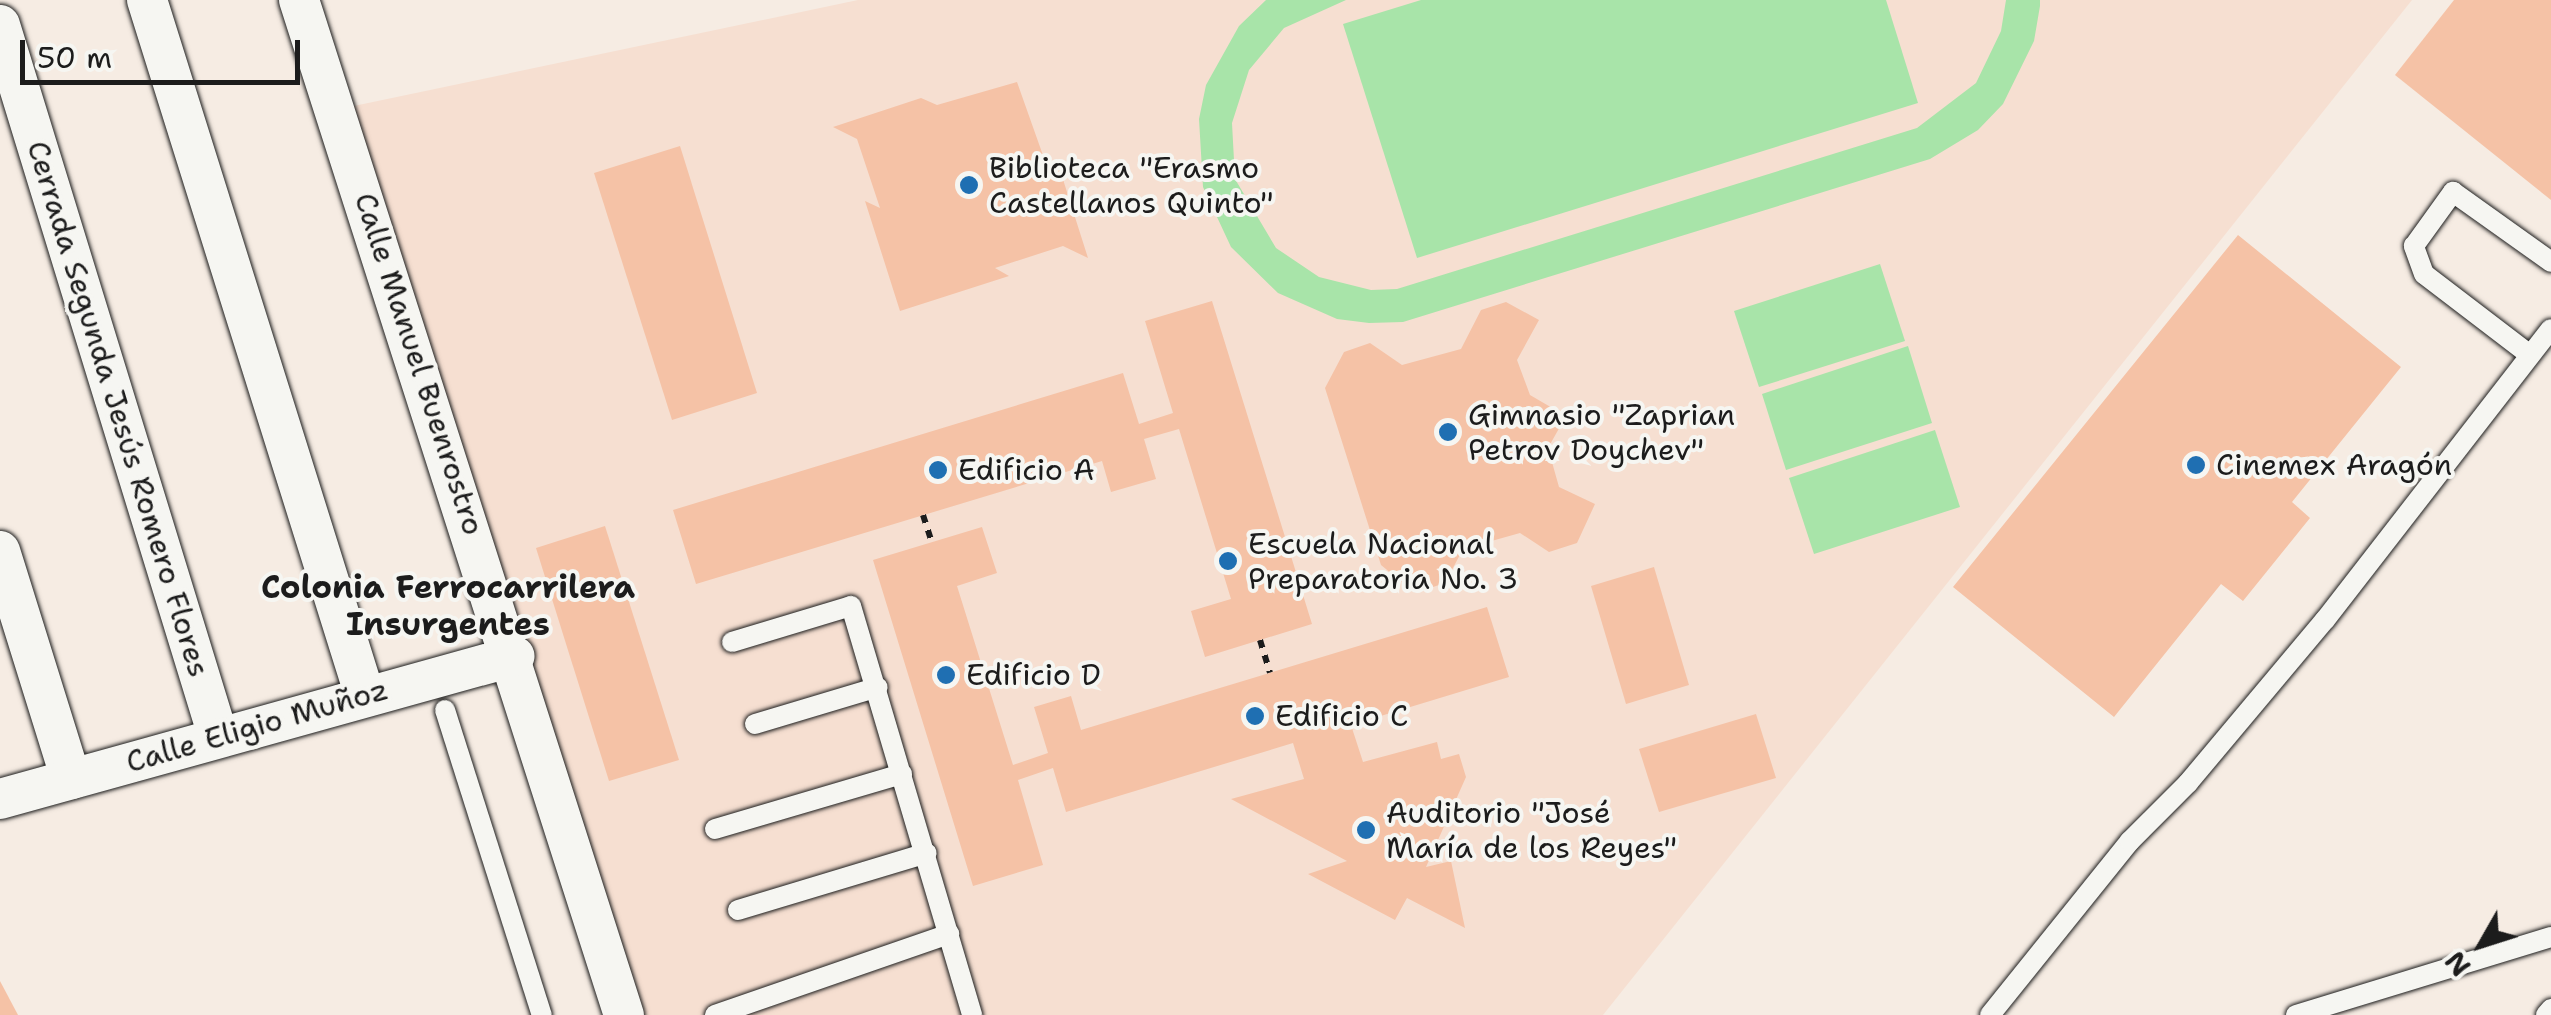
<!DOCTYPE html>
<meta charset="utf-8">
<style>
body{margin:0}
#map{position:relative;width:2551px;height:1015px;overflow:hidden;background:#f6ece3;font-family:"Shantell Sans",sans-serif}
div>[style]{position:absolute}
.built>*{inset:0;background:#f6dfd1}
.green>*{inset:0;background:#a8e4a9}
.building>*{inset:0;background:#f5c2a6}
.path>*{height:6px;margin-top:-3px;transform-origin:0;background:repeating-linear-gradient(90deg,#1c1c1c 0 8px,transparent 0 16px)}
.roads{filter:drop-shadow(0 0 2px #1c1c1c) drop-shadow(0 0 2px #1c1c1c)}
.lane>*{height:20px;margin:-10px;padding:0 10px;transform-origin:10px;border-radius:10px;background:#f6f6f2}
.street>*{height:40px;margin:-20px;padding:0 20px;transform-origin:20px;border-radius:20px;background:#f6f6f2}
.dots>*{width:28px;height:28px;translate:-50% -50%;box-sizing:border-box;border:5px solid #f6f6f2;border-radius:50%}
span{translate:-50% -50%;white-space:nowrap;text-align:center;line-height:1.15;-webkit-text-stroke:8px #f6f6f2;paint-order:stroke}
.poi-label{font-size:30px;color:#1c1c1c}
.left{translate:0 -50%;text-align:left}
.street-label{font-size:30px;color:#1c1c1c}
.neighbourhood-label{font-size:32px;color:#1c1c1c;font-weight:700}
.north{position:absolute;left:2431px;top:895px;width:100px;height:100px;-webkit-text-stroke:8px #f6f6f2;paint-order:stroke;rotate:231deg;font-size:28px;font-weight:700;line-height:40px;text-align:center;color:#1c1c1c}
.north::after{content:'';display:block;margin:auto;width:35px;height:45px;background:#1c1c1c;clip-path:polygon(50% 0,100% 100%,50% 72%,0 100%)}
.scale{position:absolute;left:20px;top:40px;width:280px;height:45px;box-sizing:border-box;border:5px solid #1c1c1c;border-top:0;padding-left:12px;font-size:30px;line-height:35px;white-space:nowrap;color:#1c1c1c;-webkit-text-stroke:8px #f6f6f2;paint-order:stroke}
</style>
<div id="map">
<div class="built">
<i style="clip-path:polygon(858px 0,2412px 0,1603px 1015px,632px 1015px,349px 107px)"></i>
</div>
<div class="green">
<i style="clip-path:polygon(1266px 0,1346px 0,1284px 28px,1249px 70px,1232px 123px,1235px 179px,1276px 248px,1319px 277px,1371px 290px,1397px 289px,1917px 128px,1976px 83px,2001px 31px,2006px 0,2040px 0,2040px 6px,2034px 41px,2003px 104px,1978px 130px,1930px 159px,1403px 322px,1369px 323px,1337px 319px,1278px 293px,1231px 247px,1203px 187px,1199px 119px,1206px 85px,1239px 26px)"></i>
<i style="clip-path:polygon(1421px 0,1886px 0,1918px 103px,1417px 258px,1343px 24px)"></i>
<i style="clip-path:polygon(1880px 264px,1905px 341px,1759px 387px,1734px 311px)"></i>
<i style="clip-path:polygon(1908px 346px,1932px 423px,1786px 470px,1762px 394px)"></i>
<i style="clip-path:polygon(1935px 430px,1960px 507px,1814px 554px,1789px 478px)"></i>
</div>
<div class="building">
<i style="clip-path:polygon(2454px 0,2551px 0,2551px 200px,2395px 75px)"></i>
<i style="clip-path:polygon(1017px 82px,1045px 161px,1060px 170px,1088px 258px,1063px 246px,995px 268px,1009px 276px,900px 311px,865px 201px,880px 208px,857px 139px,833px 127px,921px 98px,937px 105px)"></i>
<i style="clip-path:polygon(680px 146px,757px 393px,672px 420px,594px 173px)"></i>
<i style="clip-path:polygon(2238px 235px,2401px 367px,2292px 502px,2310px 518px,2243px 601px,2221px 584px,2114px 717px,1953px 587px)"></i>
<i style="clip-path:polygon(1212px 301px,1312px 624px,1205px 657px,1191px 611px,1231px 599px,1179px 429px,1144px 439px,1156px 479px,1111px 492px,1102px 461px,696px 584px,673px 510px,1123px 373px,1139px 424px,1173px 413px,1145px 321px)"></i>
<i style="clip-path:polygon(1506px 302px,1539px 320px,1517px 360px,1530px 395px,1566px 416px,1548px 448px,1559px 487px,1595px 504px,1577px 543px,1549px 552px,1520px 533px,1463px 549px,1445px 583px,1415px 593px,1381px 565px,1325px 388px,1344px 352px,1370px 343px,1402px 365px,1461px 349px,1481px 310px)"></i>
<i style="clip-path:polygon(605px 526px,679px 760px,609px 781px,536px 548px)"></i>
<i style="clip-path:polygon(982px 527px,997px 573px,957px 586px,1013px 765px,1048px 753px,1034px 707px,1071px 696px,1081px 730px,1487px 607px,1509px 677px,1351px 725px,1363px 762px,1437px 742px,1441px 759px,1459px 754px,1466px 777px,1426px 867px,1451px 861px,1465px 928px,1407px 898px,1395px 920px,1308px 874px,1347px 861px,1231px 799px,1304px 779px,1293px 743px,1066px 812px,1053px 768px,1018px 780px,1043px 865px,973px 886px,873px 560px)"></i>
<i style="clip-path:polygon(1654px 567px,1689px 685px,1626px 704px,1591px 586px)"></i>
<i style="clip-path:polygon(1756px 714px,1776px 778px,1659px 812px,1639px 749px)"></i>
<i style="clip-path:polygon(0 981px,18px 1015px,0 1015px)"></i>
</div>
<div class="path">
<i style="left:923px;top:515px;width:29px;rotate:72deg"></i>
<i style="left:1260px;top:640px;width:34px;rotate:73deg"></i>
</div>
<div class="roads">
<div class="lane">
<i style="left:2530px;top:355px;width:133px;rotate:-142.6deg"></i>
<i style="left:2424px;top:274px;width:30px;rotate:-110deg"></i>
<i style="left:2414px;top:246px;width:67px;rotate:-54.2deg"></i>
<i style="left:2453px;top:192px;width:120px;rotate:35.5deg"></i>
<i style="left:732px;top:642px;width:124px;rotate:-16.8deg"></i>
<i style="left:851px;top:606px;width:427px;rotate:73.5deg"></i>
<i style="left:445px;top:710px;width:320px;rotate:72.4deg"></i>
<i style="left:755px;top:724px;width:128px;rotate:-16.7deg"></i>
<i style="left:715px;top:829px;width:195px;rotate:-16.4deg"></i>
<i style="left:738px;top:910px;width:197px;rotate:-16.8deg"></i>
<i style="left:715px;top:1015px;width:248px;rotate:-19.1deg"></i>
<i style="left:1990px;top:1015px;width:223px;rotate:-51.2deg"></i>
<i style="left:2130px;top:841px;width:82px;rotate:-45deg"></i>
<i style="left:2188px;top:783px;width:213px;rotate:-50deg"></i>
<i style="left:2325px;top:620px;width:368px;rotate:-52.2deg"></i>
<i style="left:2296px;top:1015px;width:267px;rotate:-17deg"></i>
<i style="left:2546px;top:1015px;width:8px;rotate:-50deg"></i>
</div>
<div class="street">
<i style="left:147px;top:0;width:729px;rotate:72.61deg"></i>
<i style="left:299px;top:0;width:1066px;rotate:72.25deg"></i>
<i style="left:0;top:25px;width:744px;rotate:72.95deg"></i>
<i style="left:0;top:551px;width:239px;rotate:72.7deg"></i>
<i style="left:0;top:799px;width:534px;rotate:-15.52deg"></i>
</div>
</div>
<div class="dots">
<i style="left:969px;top:185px;background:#1f6fb2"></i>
<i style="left:1448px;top:432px;background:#1f6fb2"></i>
<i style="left:2196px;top:465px;background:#1f6fb2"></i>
<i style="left:938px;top:470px;background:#1f6fb2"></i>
<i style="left:1228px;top:561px;background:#1f6fb2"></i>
<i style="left:946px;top:675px;background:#1f6fb2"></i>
<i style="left:1255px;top:716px;background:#1f6fb2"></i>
<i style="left:1366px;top:830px;background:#1f6fb2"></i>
</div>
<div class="poi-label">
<span class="left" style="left:989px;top:185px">Biblioteca "Erasmo<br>Castellanos Quinto"</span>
<span class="left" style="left:1468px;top:432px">Gimnasio "Zaprian<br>Petrov Doychev"</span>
<span class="left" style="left:2216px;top:465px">Cinemex Aragón</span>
<span class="left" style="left:958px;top:470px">Edificio A</span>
<span class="left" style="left:1248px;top:561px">Escuela Nacional<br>Preparatoria No. 3</span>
<span class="left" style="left:966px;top:675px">Edificio D</span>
<span class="left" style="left:1275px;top:716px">Edificio C</span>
<span class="left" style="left:1386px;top:830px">Auditorio "José<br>María de los Reyes"</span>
</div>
<div class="street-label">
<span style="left:419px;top:364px;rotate:72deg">Calle Manuel Buenrostro</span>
<span style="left:118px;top:409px;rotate:73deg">Cerrada Segunda Jesús Romero Flores</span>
<span style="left:257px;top:726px;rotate:-16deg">Calle Eligio Muñoz</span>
</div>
<div class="neighbourhood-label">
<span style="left:448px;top:606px">Colonia Ferrocarrilera<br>Insurgentes</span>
</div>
<div class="north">N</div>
<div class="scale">50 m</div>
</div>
